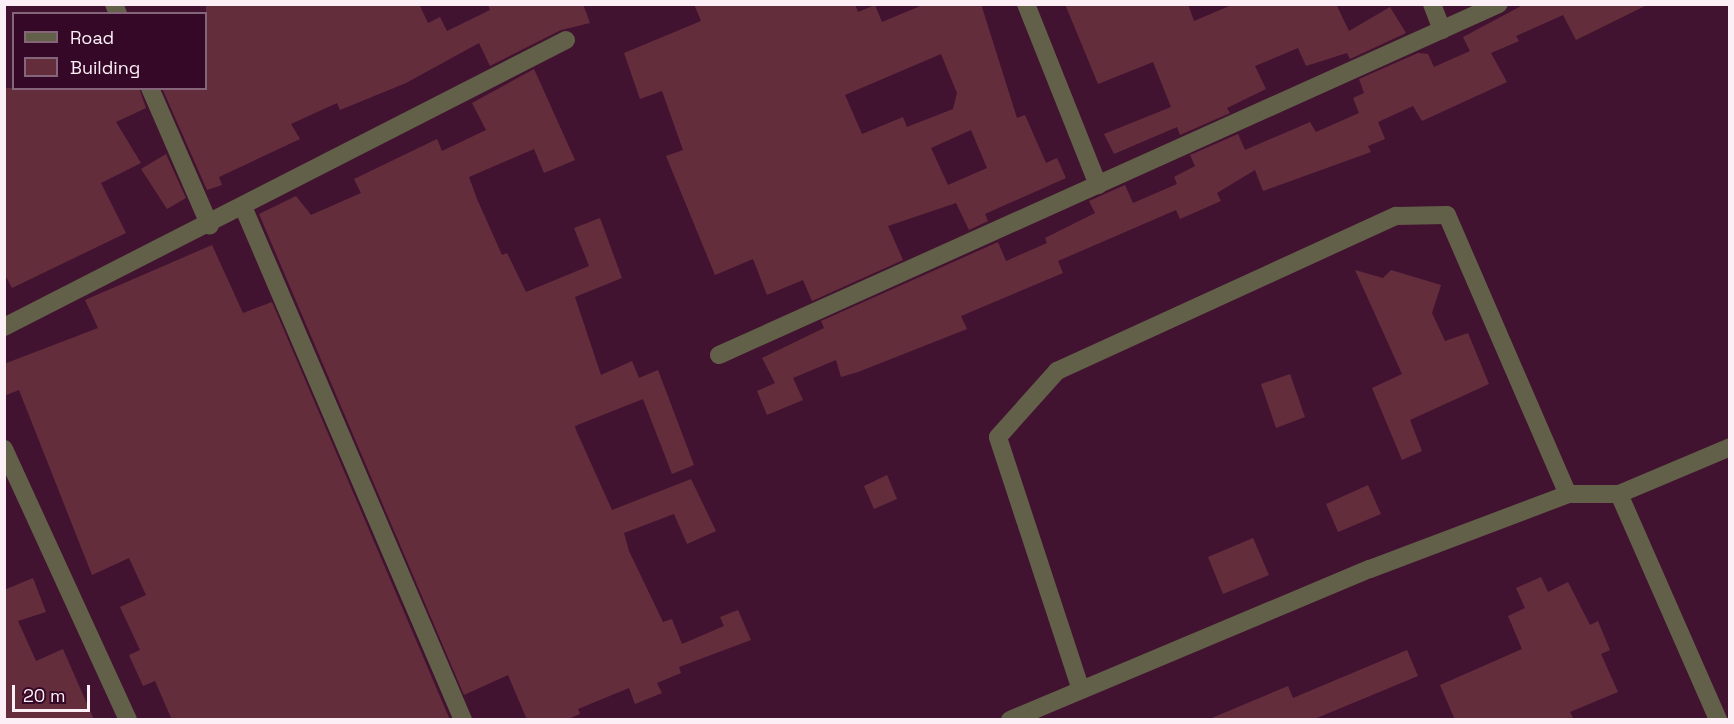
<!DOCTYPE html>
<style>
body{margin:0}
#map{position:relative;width:1734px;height:724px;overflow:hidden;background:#421331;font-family:"Space Grotesk",sans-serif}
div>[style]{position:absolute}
.building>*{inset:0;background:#642d3c}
.minor>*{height:18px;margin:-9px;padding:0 9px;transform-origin:9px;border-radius:9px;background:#626048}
span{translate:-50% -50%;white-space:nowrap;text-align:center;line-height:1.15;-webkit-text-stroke:4.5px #360827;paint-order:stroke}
.frame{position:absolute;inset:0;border:6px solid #fcf0f6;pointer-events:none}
.legend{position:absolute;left:12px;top:12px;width:195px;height:78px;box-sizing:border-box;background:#360827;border:2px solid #85657a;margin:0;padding:8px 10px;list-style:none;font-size:18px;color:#fcf0f6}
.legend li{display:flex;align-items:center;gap:12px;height:30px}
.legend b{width:30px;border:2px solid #85657a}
.scale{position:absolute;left:12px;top:685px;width:78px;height:27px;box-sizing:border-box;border:3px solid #fcf0f6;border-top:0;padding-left:8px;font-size:18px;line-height:21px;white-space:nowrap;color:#fcf0f6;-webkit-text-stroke:4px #360827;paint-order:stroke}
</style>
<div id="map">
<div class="building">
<i style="clip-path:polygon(206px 4px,419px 4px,428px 23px,440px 17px,447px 31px,490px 10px,488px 4px,583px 4px,590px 23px,561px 30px,490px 66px,479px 43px,406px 83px,340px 110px,337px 103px,291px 124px,300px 139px,219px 177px,222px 185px,207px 190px,162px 88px,206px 88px)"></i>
<i style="clip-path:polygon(evenodd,694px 4px,855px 4px,858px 12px,875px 5px,882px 22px,925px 4px,981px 4px,1017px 118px,1025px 115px,1046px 163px,1057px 158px,1066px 178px,985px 214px,988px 221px,969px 230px,956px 203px,888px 226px,903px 260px,812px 301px,803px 280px,767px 295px,753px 259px,715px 275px,666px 156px,683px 150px,662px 91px,640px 99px,624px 53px,701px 21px,694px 4px,941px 54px,957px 93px,953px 109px,907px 127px,903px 117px,862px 134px,845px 95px,941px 54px,694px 4px,971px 130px,987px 168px,948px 185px,931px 148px,971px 130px)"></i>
<i style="clip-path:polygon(1065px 4px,1188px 4px,1194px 21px,1234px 4px,1336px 4px,1349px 31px,1390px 7px,1406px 33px,1350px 59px,1347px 53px,1306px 66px,1298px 48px,1255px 66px,1266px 89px,1227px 108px,1230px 113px,1180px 135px,1177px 127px,1114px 154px,1104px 134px,1171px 107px,1153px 62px,1098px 84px)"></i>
<i style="clip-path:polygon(1525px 4px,1649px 4px,1576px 40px,1563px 15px,1516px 36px,1519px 41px,1491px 53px,1507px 82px,1422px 121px,1413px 106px,1378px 122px,1385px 139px,1368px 146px,1371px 152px,1263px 191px,1255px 170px,1217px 193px,1221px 201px,1180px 219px,1176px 210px,1058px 261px,1063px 273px,961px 316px,967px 329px,858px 372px,841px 377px,836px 360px,793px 378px,803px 400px,767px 415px,757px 391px,775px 383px,762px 358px,824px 328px,821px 321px,998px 242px,1006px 261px,1047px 243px,1045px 238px,1095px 213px,1089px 201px,1125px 185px,1133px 203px,1177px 184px,1174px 177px,1195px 166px,1190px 155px,1238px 134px,1245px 150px,1310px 122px,1316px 132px,1359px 113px,1353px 98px,1364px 93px,1359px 79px,1418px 53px,1428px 54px,1434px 67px,1470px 51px,1463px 37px)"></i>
<i style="clip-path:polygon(534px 69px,575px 160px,544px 173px,534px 149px,469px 177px,477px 199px,502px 255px,507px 253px,526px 292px,589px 266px,574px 228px,600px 218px,622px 278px,575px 297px,601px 375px,632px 361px,639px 378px,658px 370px,694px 465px,672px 474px,643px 399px,575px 426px,576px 430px,612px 510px,691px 479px,716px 531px,687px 544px,674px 514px,624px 533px,629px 551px,663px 622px,672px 619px,682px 644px,724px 626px,720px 617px,738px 610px,751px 640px,679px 667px,681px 673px,657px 683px,662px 693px,635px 704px,629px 688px,578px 709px,580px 714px,566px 720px,527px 720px,508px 675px,464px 695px,259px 214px,296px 196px,311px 215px,361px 193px,354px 179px,437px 139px,442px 151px,486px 130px,472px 103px)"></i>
<i style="clip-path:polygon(4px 88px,139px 88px,146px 108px,116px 122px,141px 163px,101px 183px,126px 233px,12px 288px,4px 273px)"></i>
<i style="clip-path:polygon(166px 154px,186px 198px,167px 209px,141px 169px)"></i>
<i style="clip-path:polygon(212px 245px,243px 313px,272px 302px,450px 720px,172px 720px,155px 681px,143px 686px,129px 655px,140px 650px,120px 607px,146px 595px,129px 558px,92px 575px,19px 390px,4px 396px,4px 364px,98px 328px,85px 300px)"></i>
<i style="clip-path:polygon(1355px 270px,1383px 278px,1391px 270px,1441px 285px,1432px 313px,1445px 341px,1468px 333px,1489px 384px,1410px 420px,1422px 451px,1402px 460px,1372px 388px,1402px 374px)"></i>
<i style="clip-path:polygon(1290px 374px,1305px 417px,1276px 428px,1261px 384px)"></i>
<i style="clip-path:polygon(887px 475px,897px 499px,874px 509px,864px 486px)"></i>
<i style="clip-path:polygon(1368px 485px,1381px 514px,1338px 532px,1326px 504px)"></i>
<i style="clip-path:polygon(1253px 538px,1269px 575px,1223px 594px,1208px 557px)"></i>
<i style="clip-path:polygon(1541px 577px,1548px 592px,1568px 582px,1590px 625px,1598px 621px,1610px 650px,1601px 654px,1618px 692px,1570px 712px,1574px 720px,1455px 720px,1440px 685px,1522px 649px,1508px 616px,1525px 608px,1516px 588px)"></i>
<i style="clip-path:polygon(33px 578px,46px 612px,18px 621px,36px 661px,63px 649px,94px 720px,4px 720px,4px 590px)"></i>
<i style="clip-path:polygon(1407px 650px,1418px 676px,1312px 720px,1207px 720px,1288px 686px,1293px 698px)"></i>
</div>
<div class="minor">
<i style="left:114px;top:4px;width:11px;rotate:68deg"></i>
<i style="left:1026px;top:4px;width:195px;rotate:68.3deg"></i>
<i style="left:1432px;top:4px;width:28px;rotate:69deg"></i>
<i style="left:150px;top:88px;width:150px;rotate:66.5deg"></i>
<i style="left:244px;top:209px;width:556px;rotate:66.8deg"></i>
<i style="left:4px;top:327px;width:631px;rotate:-27.05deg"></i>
<i style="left:719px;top:355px;width:855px;rotate:-24.23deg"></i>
<i style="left:4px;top:449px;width:298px;rotate:65.4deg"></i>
<i style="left:1619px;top:494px;width:247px;rotate:66.3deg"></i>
<i style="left:1081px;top:690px;width:266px;rotate:-108.2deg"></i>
<i style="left:998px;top:437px;width:89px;rotate:-48.2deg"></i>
<i style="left:1057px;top:371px;width:373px;rotate:-24.6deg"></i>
<i style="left:1396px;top:216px;width:51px;rotate:-1.1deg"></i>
<i style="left:1447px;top:215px;width:304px;rotate:66.6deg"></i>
<i style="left:1010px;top:720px;width:390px;rotate:-22.8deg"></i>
<i style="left:1370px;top:569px;width:212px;rotate:-20.7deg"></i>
<i style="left:1568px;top:494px;width:51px"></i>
<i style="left:1619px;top:494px;width:121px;rotate:-22.9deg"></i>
</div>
<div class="frame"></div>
<ul class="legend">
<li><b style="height:8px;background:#626048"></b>Road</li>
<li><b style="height:16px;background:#642d3c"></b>Building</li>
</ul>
<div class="scale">20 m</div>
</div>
